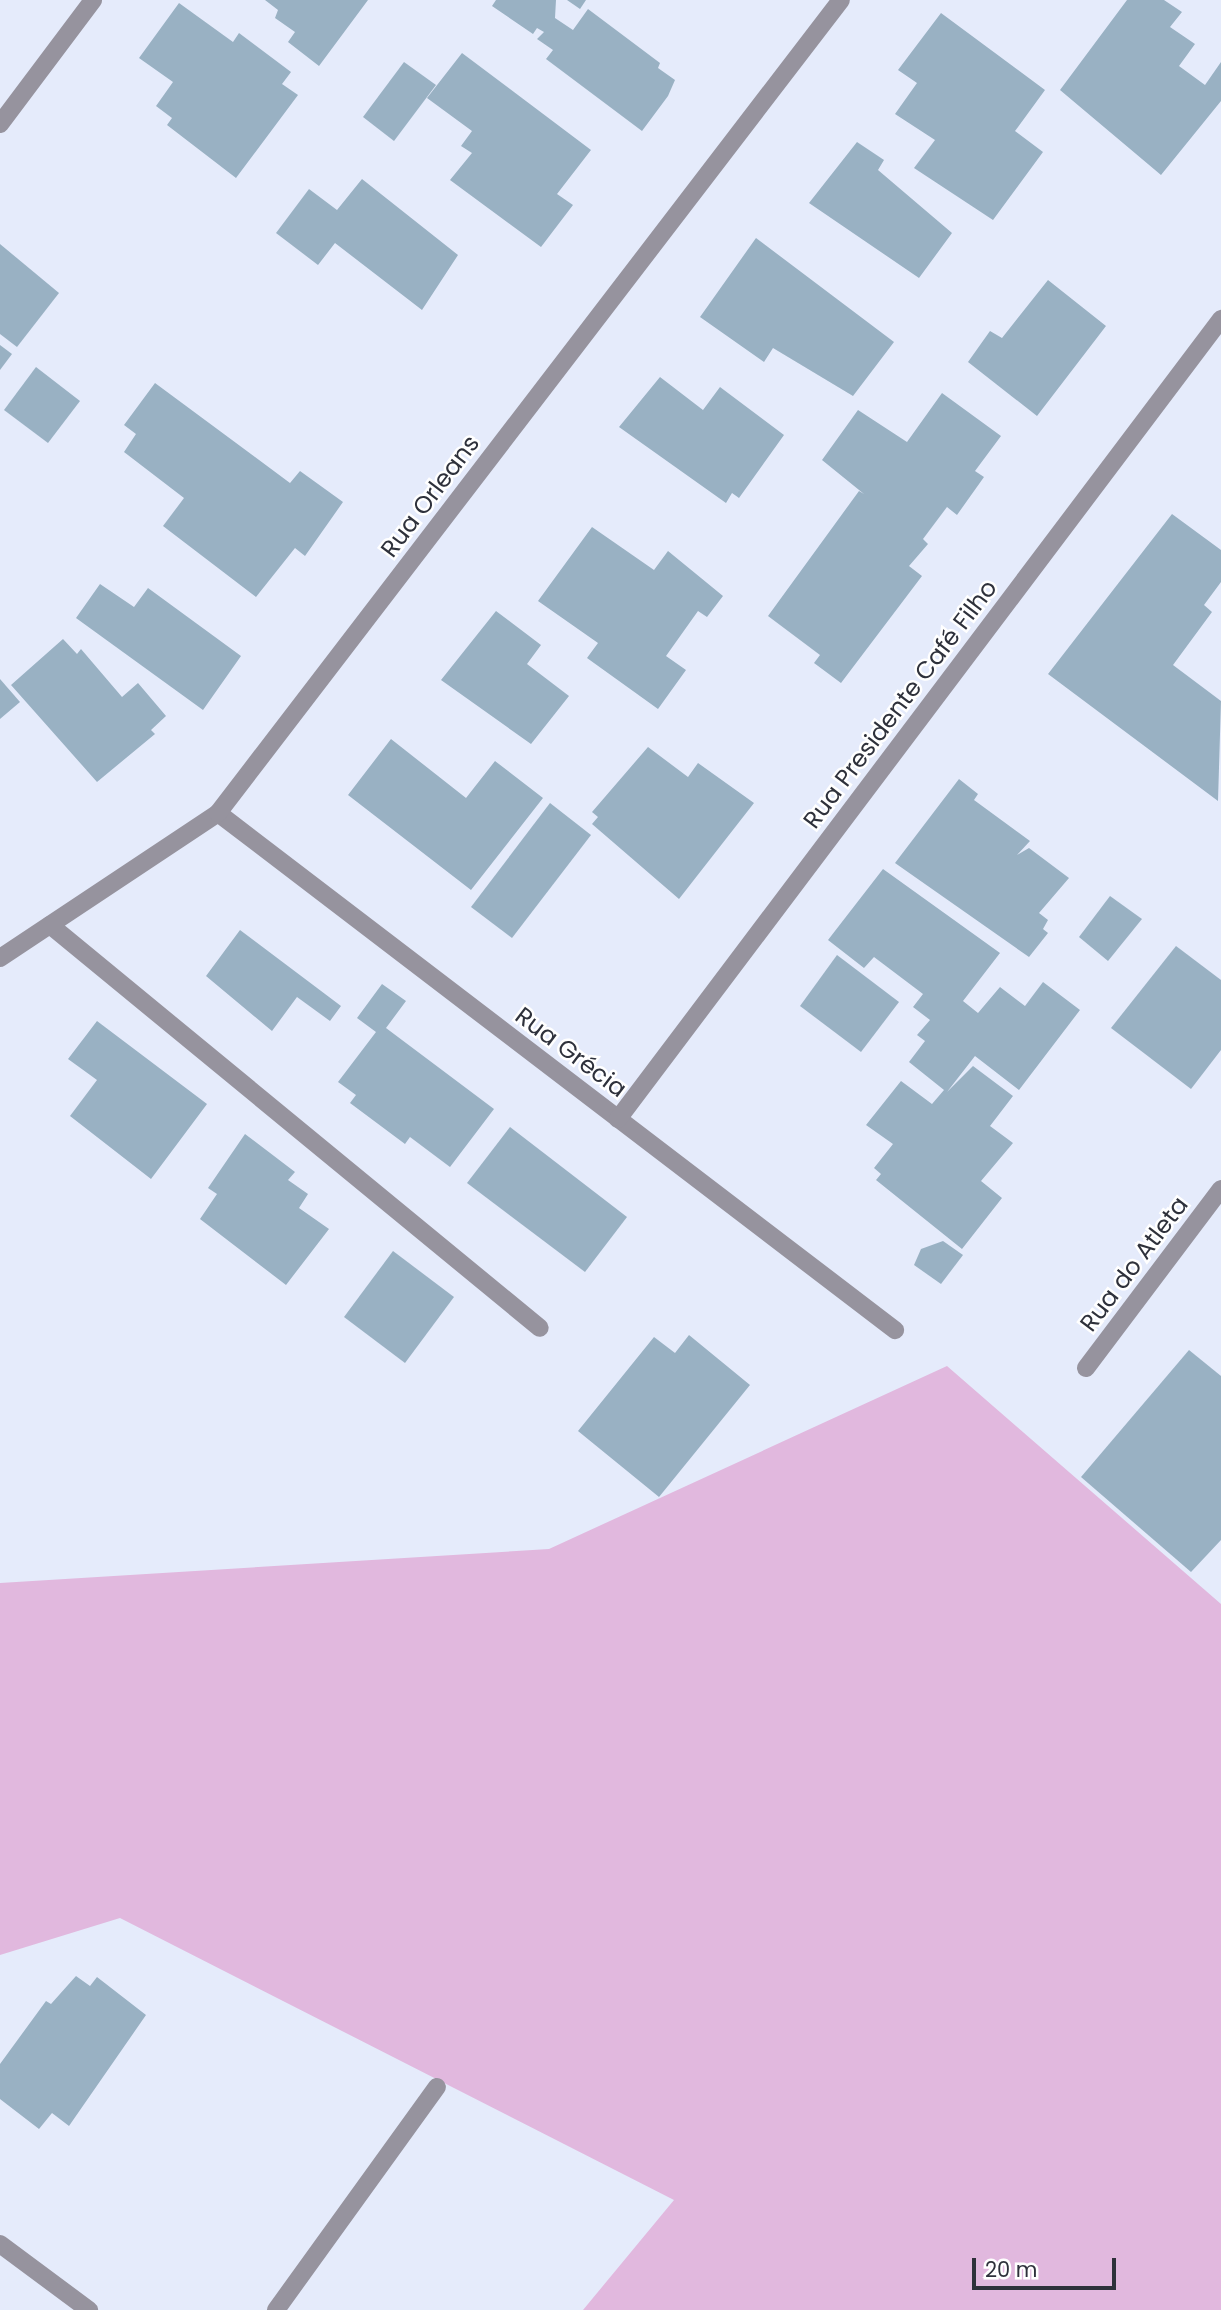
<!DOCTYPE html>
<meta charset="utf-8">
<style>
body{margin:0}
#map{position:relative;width:1221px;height:2310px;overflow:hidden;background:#e5ebfb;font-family:Poppins,sans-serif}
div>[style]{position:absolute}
.green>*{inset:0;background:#e1b8de}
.building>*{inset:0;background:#99b1c3}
.minor>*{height:18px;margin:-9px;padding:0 9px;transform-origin:9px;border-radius:9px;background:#96939e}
span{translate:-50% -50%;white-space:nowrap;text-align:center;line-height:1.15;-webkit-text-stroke:5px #fff;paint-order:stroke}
.street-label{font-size:24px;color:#2e313b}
.scale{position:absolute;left:972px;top:2258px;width:144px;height:32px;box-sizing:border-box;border:4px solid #2e313b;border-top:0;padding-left:9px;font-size:21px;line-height:24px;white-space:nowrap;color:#2e313b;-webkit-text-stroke:5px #fff;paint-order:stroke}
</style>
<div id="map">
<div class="green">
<i style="clip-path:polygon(947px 1366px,1221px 1604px,1221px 2310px,583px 2310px,674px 2200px,120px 1918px,0 1955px,0 1583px,549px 1549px)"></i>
</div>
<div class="building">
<i style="clip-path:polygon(265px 0,368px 0,319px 66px,288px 42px,295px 32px,275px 18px,278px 10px)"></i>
<i style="clip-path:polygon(496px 0,556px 0,555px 18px,573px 30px,588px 9px,660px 63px,658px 68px,675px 80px,668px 96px,642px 131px,546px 59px,553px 50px,537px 39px,544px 32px,537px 28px,533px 34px,492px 6px)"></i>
<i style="clip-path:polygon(567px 0,586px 0,580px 9px)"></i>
<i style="clip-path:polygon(1127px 0,1164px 0,1182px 12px,1170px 27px,1195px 44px,1179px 66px,1205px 85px,1221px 62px,1221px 101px,1161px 175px,1060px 90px)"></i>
<i style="clip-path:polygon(179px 3px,233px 42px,239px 33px,291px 72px,282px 84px,298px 95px,236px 178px,167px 125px,172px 118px,156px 106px,173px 82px,139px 58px)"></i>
<i style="clip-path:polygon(941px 13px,1045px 90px,1015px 131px,1043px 152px,993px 220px,914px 168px,935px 140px,895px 114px,917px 83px,898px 70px)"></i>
<i style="clip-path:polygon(462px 53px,591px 150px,557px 194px,573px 205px,541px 247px,450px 180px,472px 153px,461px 146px,472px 131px,427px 98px)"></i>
<i style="clip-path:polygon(404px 62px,436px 85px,394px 141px,363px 117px)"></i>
<i style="clip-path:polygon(857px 142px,884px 160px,878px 170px,952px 233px,919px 278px,809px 203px)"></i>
<i style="clip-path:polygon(362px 179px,458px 255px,422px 310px,335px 243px,318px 265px,276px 233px,309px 189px,337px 210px)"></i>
<i style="clip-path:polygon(756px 238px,894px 342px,853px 396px,773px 348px,764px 362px,700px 317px)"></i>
<i style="clip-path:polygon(0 244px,59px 293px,17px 347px,0 334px)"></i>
<i style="clip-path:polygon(1048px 280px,1106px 326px,1037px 416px,968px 362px,990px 331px,1002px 338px)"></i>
<i style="clip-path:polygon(0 345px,12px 354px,0 370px)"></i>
<i style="clip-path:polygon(36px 367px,80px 401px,48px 443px,4px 410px)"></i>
<i style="clip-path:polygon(660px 377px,703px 410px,720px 387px,784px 435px,739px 498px,732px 493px,726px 503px,619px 427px)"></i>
<i style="clip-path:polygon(155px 383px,290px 483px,300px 471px,343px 502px,305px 556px,295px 548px,256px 597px,163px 526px,184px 498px,124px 452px,136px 434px,124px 425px)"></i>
<i style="clip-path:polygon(942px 393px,1001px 436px,975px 471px,984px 477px,957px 515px,947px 507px,923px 539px,928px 544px,909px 566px,922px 576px,841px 683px,814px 663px,820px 655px,768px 616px,859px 491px,864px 494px,822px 460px,858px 410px,907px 442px)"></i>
<i style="clip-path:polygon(1172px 514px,1221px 550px,1221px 582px,1204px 605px,1212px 612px,1173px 665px,1221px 701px,1218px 801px,1048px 674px)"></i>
<i style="clip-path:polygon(592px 527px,654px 570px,668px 551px,723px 596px,707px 617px,698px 611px,666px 656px,686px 670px,658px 709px,587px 658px,598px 643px,538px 601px)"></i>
<i style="clip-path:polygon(100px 584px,134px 607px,148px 588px,241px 656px,203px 710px,76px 618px)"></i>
<i style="clip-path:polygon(496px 611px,541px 645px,527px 664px,569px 696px,531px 744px,441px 680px)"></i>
<i style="clip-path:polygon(63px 639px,77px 654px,81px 649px,122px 697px,138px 683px,166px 716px,151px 730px,155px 734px,97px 782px,11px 685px)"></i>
<i style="clip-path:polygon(0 679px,20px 702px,0 719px)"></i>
<i style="clip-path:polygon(391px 739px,466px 798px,495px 761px,543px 798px,471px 890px,348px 795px)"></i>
<i style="clip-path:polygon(648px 747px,688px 777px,698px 763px,754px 803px,679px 899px,592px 824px,598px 817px,592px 812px)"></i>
<i style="clip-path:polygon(959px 779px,978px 794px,974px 800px,1030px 841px,1017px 855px,1029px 848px,1069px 878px,1039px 913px,1048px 920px,1043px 929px,1048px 933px,1029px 957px,895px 863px)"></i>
<i style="clip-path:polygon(550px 803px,591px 835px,512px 938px,471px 907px)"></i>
<i style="clip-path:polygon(883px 869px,1000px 953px,963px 1001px,978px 1013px,1000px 987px,1025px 1006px,1043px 982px,1080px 1010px,1019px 1090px,975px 1056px,947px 1092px,973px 1066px,1013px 1096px,990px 1126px,1013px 1143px,981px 1181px,1002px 1198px,962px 1249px,876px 1180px,881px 1174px,874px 1168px,893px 1144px,866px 1125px,901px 1081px,932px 1104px,944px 1090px,909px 1062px,925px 1041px,917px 1035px,930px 1020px,913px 1007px,923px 994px,874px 957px,864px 968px,828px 940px)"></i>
<i style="clip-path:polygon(1110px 896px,1142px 919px,1108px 961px,1079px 937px)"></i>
<i style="clip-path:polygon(240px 930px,341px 1006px,330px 1021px,297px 997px,272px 1031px,206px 976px)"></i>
<i style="clip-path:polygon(1176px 946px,1221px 980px,1221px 1050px,1191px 1089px,1111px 1028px)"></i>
<i style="clip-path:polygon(837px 955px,899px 1002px,861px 1052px,800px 1006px)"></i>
<i style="clip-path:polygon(382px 984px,406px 1001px,386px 1028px,494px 1109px,450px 1167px,410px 1137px,405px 1144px,350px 1103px,356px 1095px,338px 1082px,376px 1032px,357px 1018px)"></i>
<i style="clip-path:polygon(97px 1021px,207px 1104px,151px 1179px,70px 1116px,97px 1080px,68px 1059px)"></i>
<i style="clip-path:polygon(510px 1127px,627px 1217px,585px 1272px,467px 1183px)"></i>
<i style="clip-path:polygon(245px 1134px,295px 1172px,288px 1180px,308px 1194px,299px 1208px,329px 1229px,286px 1285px,200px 1219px,217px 1194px,208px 1188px)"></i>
<i style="clip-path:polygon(943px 1241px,963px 1255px,941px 1284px,914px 1265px,921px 1249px)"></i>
<i style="clip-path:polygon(393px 1251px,454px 1297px,405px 1363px,344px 1317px)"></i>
<i style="clip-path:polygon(689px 1335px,750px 1385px,659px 1497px,578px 1431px,654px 1337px,675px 1353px)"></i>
<i style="clip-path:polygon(1189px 1350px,1221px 1376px,1221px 1540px,1191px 1572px,1081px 1477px)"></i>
<i style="clip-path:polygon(76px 1976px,90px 1986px,97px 1977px,146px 2015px,69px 2126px,52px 2113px,39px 2129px,0 2099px,0 2064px,46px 2001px,51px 2004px)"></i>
</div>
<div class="minor">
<i style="left:0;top:124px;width:155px;rotate:-53.1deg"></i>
<i style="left:218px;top:813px;width:852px;rotate:37.37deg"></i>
<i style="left:50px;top:925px;width:634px;rotate:39.44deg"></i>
<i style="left:0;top:958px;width:262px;rotate:-33.6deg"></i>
<i style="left:218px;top:813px;width:1024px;rotate:-52.54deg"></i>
<i style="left:618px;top:1119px;width:1002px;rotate:-52.99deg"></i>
<i style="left:1086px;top:1368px;width:224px;rotate:-53deg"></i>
<i style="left:0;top:2244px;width:111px;rotate:36.6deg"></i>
<i style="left:276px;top:2310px;width:275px;rotate:-54.2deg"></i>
</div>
<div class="street-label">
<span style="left:430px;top:496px;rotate:-53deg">Rua Orleans</span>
<span style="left:900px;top:704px;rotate:-53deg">Rua Presidente Café Filho</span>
<span style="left:571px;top:1052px;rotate:37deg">Rua Grécia</span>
<span style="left:1134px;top:1264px;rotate:-53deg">Rua do Atleta</span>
</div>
<div class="scale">20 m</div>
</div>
